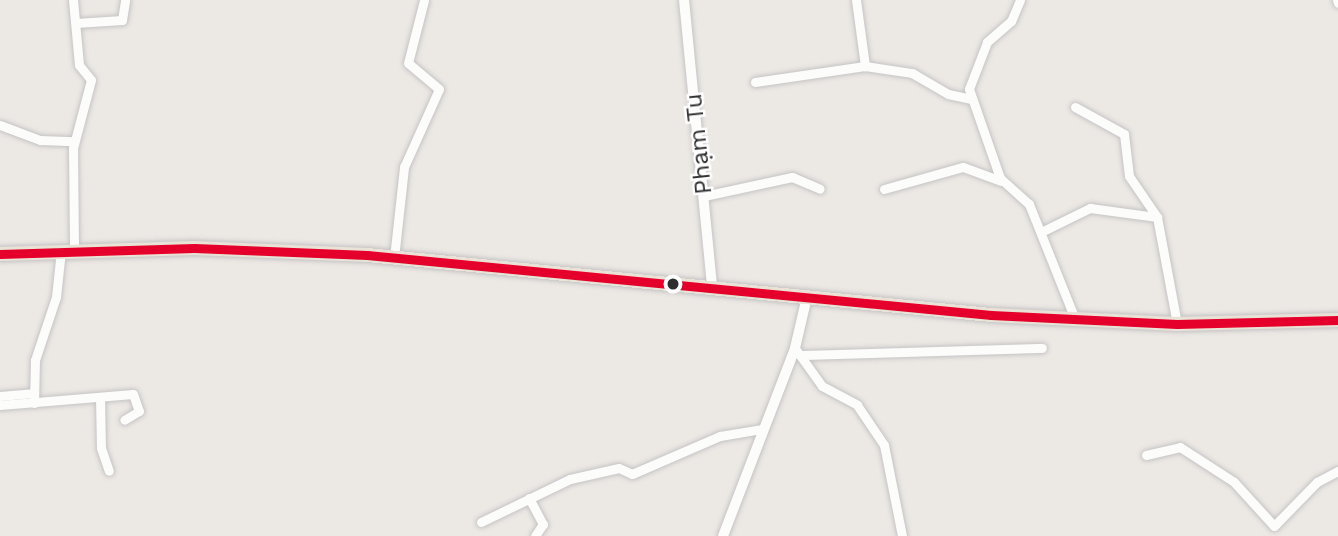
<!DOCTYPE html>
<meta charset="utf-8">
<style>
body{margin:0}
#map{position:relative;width:1338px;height:536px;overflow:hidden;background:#ece8e4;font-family:"Work Sans",sans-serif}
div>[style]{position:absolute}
.roads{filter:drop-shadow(0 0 2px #c5c4c5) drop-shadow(0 0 2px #c5c4c5)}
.minor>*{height:9px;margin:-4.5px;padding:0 4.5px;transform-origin:4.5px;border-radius:4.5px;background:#fcfcfb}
.tertiary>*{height:10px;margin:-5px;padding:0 5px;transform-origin:5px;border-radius:5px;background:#fcfcfb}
.trunk>*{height:14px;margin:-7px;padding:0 7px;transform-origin:7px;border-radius:7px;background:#e9e2d6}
.bus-1>*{height:9px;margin:-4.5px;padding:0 4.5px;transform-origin:4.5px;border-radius:4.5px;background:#e4002b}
.dots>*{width:19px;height:19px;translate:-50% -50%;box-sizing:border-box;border:4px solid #fff;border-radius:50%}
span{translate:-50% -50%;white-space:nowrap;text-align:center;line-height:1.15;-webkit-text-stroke:5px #fff;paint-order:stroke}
.street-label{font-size:24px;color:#2e2e2e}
</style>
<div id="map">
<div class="roads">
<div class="minor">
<i style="left:73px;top:0;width:65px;rotate:84.7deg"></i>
<i style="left:79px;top:65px;width:19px;rotate:51deg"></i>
<i style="left:91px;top:80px;width:70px;rotate:104.8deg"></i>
<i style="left:73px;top:148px;width:101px;rotate:89.4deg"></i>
<i style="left:856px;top:0;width:67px;rotate:82.2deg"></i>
<i style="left:1020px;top:0;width:23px;rotate:113deg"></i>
<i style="left:1011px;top:21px;width:32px;rotate:139deg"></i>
<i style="left:987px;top:42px;width:50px;rotate:111deg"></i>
<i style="left:969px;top:89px;width:94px;rotate:70.8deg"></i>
<i style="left:1000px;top:178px;width:39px;rotate:42deg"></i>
<i style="left:1029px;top:204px;width:124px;rotate:68.2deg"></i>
<i style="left:1337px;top:0;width:3px;rotate:72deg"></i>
<i style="left:76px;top:23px;width:46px;rotate:-3.7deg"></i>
<i style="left:122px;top:20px;width:20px;rotate:-81deg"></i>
<i style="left:755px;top:82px;width:111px;rotate:-8.3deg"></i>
<i style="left:865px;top:66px;width:48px;rotate:8.5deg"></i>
<i style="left:912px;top:73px;width:42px;rotate:30.3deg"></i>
<i style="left:948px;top:94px;width:24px;rotate:12deg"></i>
<i style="left:1075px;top:107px;width:56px;rotate:28.9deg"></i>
<i style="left:1124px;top:134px;width:42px;rotate:83.2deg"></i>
<i style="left:1129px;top:176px;width:50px;rotate:55.7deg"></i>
<i style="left:1157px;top:217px;width:109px;rotate:79.4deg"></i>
<i style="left:0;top:125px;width:43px;rotate:20.6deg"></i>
<i style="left:40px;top:140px;width:34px;rotate:2deg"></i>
<i style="left:884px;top:189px;width:82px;rotate:-15.6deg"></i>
<i style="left:963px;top:167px;width:40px;rotate:20.2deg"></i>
<i style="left:704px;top:196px;width:90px;rotate:-12.2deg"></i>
<i style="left:792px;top:177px;width:30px;rotate:23deg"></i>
<i style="left:1041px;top:232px;width:55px;rotate:-26.1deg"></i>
<i style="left:1090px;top:208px;width:68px;rotate:7.7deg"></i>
<i style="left:394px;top:258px;width:92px;rotate:-83.7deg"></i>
<i style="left:404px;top:167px;width:85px;rotate:-65.8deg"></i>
<i style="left:439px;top:89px;width:40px;rotate:-140deg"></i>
<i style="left:408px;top:63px;width:65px;rotate:-75.7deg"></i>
<i style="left:797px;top:351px;width:43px;rotate:54.5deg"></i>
<i style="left:822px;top:386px;width:40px;rotate:28deg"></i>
<i style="left:857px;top:405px;width:48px;rotate:56deg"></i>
<i style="left:884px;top:445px;width:93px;rotate:78.8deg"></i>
<i style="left:800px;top:355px;width:242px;rotate:-1.7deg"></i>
<i style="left:0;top:396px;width:33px;rotate:-5deg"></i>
<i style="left:100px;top:397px;width:51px;rotate:88.9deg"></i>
<i style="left:101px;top:448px;width:24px;rotate:71deg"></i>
<i style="left:34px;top:403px;width:43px;rotate:-88.7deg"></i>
<i style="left:35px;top:360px;width:66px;rotate:-71.6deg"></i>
<i style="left:56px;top:297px;width:47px;rotate:-83.9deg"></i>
<i style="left:0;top:405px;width:133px;rotate:-4.7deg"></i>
<i style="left:133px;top:394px;width:18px;rotate:71deg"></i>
<i style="left:139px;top:411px;width:17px;rotate:149deg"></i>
<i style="left:1146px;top:455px;width:35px;rotate:-13deg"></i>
<i style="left:1180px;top:447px;width:64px;rotate:32.9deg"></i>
<i style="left:1234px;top:482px;width:59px;rotate:47.7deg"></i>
<i style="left:1274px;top:526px;width:62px;rotate:-45.7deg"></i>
<i style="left:1317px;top:482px;width:24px;rotate:-28deg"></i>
<i style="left:529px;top:498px;width:30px;rotate:62deg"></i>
<i style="left:543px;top:524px;width:14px;rotate:124deg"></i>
<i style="left:481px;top:522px;width:99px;rotate:-25.8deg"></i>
<i style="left:570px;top:479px;width:50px;rotate:-12.7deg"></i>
<i style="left:619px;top:468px;width:14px;rotate:25deg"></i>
<i style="left:632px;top:474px;width:96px;rotate:-23.4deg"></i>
<i style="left:720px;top:436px;width:43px;rotate:-9.5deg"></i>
</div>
<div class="tertiary">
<i style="left:684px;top:0;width:289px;rotate:84.4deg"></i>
<i style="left:723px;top:536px;width:201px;rotate:-69deg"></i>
<i style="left:795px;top:348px;width:52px;rotate:-76.8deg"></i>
</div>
<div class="trunk">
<i style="left:0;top:254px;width:194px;rotate:-1.8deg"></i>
<i style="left:194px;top:248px;width:173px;rotate:2.3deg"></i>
<i style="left:367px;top:255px;width:627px;rotate:5.49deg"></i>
<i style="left:991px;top:315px;width:186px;rotate:2.8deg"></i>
<i style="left:1177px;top:324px;width:161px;rotate:-1.4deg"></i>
</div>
</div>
<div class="bus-1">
<i style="left:0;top:254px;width:194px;rotate:-1.8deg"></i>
<i style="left:194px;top:248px;width:173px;rotate:2.3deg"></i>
<i style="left:367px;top:255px;width:627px;rotate:5.49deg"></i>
<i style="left:991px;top:315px;width:186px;rotate:2.8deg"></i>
<i style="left:1177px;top:324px;width:161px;rotate:-1.4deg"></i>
</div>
<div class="dots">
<i style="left:673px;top:284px;background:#2e2e2e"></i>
</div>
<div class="street-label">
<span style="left:699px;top:144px;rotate:-96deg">Phạm Tu</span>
</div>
</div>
